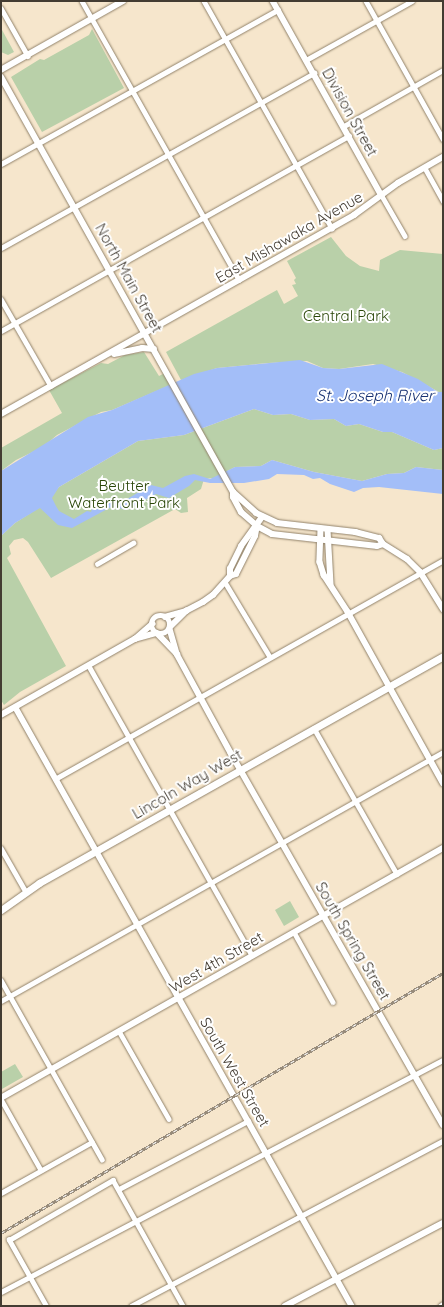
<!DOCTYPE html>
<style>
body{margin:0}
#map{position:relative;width:444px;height:1307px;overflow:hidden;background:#f6e6cc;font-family:Quicksand,sans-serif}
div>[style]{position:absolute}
.green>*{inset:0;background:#b9d0a9}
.water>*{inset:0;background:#a3bef8}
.roads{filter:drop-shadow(0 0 1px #92836b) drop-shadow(0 0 1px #92836b)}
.minor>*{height:4.5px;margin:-2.25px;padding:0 2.25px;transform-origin:2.25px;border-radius:2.25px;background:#fff}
.tertiary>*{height:5.5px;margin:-2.75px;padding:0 2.75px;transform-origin:2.75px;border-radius:2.75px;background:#fff}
.tertiary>.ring{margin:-2.75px;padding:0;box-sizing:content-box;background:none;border:5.5px solid #fff;border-radius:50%}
.secondary>*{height:6px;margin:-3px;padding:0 3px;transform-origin:3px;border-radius:3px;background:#fff}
.primary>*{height:7px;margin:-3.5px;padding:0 3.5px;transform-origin:3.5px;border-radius:3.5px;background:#fff}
.rail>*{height:3px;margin-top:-1.5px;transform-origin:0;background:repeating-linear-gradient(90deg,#fff 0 4px,#978b7a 0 8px);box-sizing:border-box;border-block:1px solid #978b7a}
span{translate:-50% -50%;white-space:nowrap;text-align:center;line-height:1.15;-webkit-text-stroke:4px #fff;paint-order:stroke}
.street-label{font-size:15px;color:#433c32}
.park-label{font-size:15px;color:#294607}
.water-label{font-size:16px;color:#173172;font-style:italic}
.frame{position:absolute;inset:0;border:2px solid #433c32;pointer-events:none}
</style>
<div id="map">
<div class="green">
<i style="clip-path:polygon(1px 28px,14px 52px,8px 55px,1px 52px)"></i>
<i style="clip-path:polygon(92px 29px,124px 88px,42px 132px,11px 77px,40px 59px,44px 60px,89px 35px)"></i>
<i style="clip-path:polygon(331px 237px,346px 256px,360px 266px,379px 271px,380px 260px,400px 250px,443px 254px,443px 392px,439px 392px,402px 372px,373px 364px,339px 369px,323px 368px,307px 361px,268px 363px,217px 368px,181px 380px,166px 352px,277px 290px,284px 304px,298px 296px,292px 285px,296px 284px,294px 280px,296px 278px,287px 261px)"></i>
<i style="clip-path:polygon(144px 352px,159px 376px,167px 372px,173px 384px,112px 410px,101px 412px,57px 435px,43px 447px,16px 460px,1px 471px,1px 448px,62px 413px,49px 390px,101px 363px,108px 364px,125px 355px)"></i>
<i style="clip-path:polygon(254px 409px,273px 415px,291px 414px,310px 420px,334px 419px,346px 426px,359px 424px,383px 432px,392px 432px,434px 450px,443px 448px,443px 470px,416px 467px,404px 473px,387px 474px,362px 481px,314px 472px,272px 460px,261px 466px,235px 467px,214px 478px,204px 479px,201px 489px,187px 498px,188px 512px,181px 513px,175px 509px,51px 578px,28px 542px,23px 538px,14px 540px,9px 546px,11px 554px,7px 558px,66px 666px,20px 692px,4px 705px,1px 700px,1px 536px,15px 523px,40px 507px,59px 487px,138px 441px,184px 435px)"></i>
<i style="clip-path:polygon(290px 901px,299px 917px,284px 926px,275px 910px)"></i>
<i style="clip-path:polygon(15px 1064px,23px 1077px,2px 1089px,1px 1072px)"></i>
</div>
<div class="water">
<i style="clip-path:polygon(300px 360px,323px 368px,339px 369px,382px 364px,418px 379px,438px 392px,443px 392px,443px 448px,434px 450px,392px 432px,383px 432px,359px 424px,346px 426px,334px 419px,310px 420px,291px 414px,273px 415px,254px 409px,184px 435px,138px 441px,59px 487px,52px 498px,56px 506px,59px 511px,74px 519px,87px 511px,91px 512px,92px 509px,109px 498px,122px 502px,151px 485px,163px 488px,185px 476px,194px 474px,210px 479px,235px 467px,261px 466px,272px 460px,314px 472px,362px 481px,387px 474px,404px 473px,416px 467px,443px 470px,443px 494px,379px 487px,363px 488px,354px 492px,330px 484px,320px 478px,313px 479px,304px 475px,277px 474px,269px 479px,244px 483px,210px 483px,195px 480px,189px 486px,169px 498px,156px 494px,126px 510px,113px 506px,72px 528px,58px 525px,40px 508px,15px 523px,1px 536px,1px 471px,88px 417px,112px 410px,194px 374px,217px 368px)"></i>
</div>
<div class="roads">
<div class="minor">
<i style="left:82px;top:1px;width:320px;rotate:60.6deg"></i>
<i style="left:204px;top:1px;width:261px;rotate:60.6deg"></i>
<i style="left:366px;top:1px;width:158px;rotate:60.8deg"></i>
<i style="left:1px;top:8px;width:55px;rotate:60.6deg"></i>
<i style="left:306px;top:60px;width:121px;rotate:-29.1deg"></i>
<i style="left:344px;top:126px;width:114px;rotate:-29.5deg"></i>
<i style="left:1px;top:164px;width:317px;rotate:-29.1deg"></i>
<i style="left:425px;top:168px;width:38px;rotate:61deg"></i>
<i style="left:382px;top:196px;width:46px;rotate:60.1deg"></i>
<i style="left:1px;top:248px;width:359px;rotate:-29.2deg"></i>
<i style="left:1px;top:299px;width:100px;rotate:60.1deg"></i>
<i style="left:1px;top:331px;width:399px;rotate:-29.3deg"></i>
<i style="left:97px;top:564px;width:42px;rotate:-30.3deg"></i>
<i style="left:225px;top:582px;width:87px;rotate:59deg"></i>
<i style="left:89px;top:666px;width:332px;rotate:60.6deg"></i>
<i style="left:314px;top:728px;width:168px;rotate:60.4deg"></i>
<i style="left:55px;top:779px;width:446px;rotate:-29.4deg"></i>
<i style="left:1px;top:848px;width:51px;rotate:60.4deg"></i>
<i style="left:294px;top:932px;width:80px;rotate:60.9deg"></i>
<i style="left:1px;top:980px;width:206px;rotate:60.6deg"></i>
<i style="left:1px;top:1001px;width:507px;rotate:-29.39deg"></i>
<i style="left:119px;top:1031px;width:101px;rotate:60.4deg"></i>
<i style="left:1px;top:1099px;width:81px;rotate:60.6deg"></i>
<i style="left:119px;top:1189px;width:146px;rotate:-27.8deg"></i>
<i style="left:1px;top:1193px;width:104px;rotate:-29.3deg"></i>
<i style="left:1px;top:1292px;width:499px;rotate:-27.7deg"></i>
<i style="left:46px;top:1306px;width:76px;rotate:-119.3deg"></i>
<i style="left:9px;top:1240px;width:120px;rotate:-30deg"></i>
<i style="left:113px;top:1180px;width:144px;rotate:60.9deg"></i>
<i style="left:131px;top:1306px;width:353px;rotate:-27.9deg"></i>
<i style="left:440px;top:1306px;width:4px;rotate:-34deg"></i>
</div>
<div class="tertiary">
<i style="left:273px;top:1px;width:223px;rotate:60.8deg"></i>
<i style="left:1px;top:70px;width:140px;rotate:-29.5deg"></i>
<i style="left:145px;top:333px;width:240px;rotate:-29.4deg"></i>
<i style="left:354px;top:215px;width:54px;rotate:-36deg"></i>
<i style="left:398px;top:183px;width:52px;rotate:-30deg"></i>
<i style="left:321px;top:529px;width:33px;rotate:92deg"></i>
<i style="left:320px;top:562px;width:14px;rotate:73deg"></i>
<i style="left:324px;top:575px;width:44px;rotate:57deg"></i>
<i style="left:348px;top:612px;width:196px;rotate:60.9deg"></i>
<i style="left:328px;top:530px;width:54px;rotate:86.8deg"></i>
<i style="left:230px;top:576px;width:7px;rotate:-90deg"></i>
<i style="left:230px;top:569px;width:25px;rotate:-64deg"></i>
<i style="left:241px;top:546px;width:36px;rotate:-54deg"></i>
<i class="ring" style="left:152px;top:616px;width:12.5px;height:12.5px"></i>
<i style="left:165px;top:617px;width:22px;rotate:-16deg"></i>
<i style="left:186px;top:611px;width:19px;rotate:-28deg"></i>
<i style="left:203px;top:602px;width:12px;rotate:-35deg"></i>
<i style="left:213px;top:595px;width:25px;rotate:-48deg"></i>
<i style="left:230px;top:576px;width:6px;rotate:-18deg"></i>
<i style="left:236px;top:574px;width:42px;rotate:-63.4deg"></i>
<i style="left:255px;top:536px;width:10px;rotate:-79deg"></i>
<i style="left:170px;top:627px;width:23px;rotate:-45deg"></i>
<i style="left:170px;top:629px;width:26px;rotate:74deg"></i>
<i style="left:177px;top:654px;width:113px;rotate:61.4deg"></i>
<i style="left:231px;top:753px;width:428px;rotate:60.3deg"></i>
<i style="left:158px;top:634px;width:28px;rotate:46deg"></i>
<i style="left:135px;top:639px;width:23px;rotate:-41deg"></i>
<i style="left:16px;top:708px;width:686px;rotate:60.67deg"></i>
<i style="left:1px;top:715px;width:154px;rotate:-29.6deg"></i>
<i style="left:135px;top:639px;width:22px;rotate:-16deg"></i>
<i style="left:1px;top:1098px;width:508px;rotate:-29.49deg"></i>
<i style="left:285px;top:1306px;width:178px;rotate:-27.7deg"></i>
</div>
<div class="secondary">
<i style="left:1px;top:77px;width:475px;rotate:60.8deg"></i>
<i style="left:233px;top:492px;width:31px;rotate:42deg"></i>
<i style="left:256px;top:513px;width:23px;rotate:25deg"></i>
<i style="left:277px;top:523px;width:79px;rotate:6.6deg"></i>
<i style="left:355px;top:532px;width:25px;rotate:14deg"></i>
<i style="left:379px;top:538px;width:7px;rotate:56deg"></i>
<i style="left:383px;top:544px;width:28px;rotate:32deg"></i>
<i style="left:407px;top:559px;width:18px;rotate:45deg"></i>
<i style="left:420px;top:572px;width:44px;rotate:58.1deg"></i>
<i style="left:114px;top:354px;width:29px;rotate:-12deg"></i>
<i style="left:142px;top:348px;width:12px;rotate:5deg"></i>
<i style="left:1px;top:414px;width:165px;rotate:-29.4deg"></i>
<i style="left:233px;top:492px;width:5px;rotate:90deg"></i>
<i style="left:233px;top:497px;width:17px;rotate:62deg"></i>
<i style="left:241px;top:512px;width:21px;rotate:41deg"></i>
<i style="left:257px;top:526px;width:17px;rotate:28deg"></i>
<i style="left:272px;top:534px;width:106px;rotate:6.5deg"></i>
<i style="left:377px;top:546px;width:6px;rotate:-18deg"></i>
</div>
<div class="primary">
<i style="left:1px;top:910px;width:47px;rotate:-35.4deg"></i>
<i style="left:39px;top:883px;width:463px;rotate:-29.3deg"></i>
</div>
</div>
<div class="rail">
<i style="left:1px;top:1233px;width:513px;rotate:-30.47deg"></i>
</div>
<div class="street-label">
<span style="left:350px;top:112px;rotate:61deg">Division Street</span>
<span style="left:289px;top:237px;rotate:-30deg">East Mishawaka Avenue</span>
<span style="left:129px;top:278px;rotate:61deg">North Main Street</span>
<span style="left:187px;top:784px;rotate:-30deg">Lincoln Way West</span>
<span style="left:353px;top:941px;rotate:60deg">South Spring Street</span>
<span style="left:216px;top:962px;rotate:-30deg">West 4th Street</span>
<span style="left:235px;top:1072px;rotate:60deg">South West Street</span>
</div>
<div class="park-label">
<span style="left:346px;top:316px">Central Park</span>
<span style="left:124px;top:494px">Beutter<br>Waterfront Park</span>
</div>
<div class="water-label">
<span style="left:375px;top:395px">St. Joseph River</span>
</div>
<div class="frame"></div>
</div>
